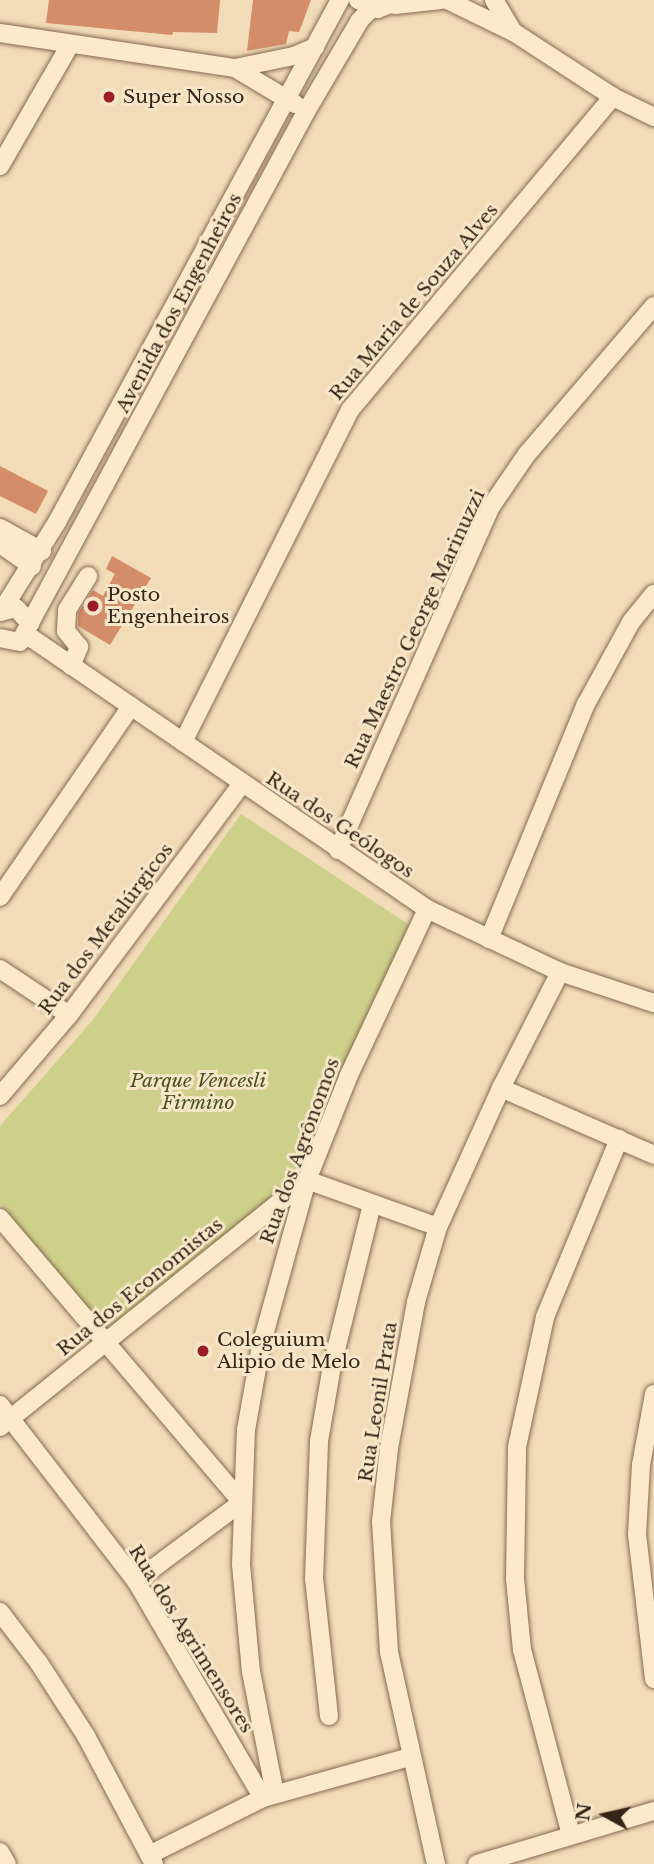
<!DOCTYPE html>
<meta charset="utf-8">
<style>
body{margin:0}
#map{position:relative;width:654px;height:1864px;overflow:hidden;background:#f1dcb7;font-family:"Libre Baskerville",serif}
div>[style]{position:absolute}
.green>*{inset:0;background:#cdd08b}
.building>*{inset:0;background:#d38d69}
.roads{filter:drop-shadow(0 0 2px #886a52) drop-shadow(0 0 2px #886a52)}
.minor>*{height:18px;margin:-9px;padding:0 9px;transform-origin:9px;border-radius:9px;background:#fceacb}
.dots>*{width:19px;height:19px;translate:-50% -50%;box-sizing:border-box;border:4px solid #f8e6c8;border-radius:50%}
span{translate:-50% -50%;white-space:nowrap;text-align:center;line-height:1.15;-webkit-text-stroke:6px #f8e6c8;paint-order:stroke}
.poi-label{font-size:19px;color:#352418}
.left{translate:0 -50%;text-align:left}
.street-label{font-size:19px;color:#352418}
.park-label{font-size:19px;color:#4a541d;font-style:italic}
.north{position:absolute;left:570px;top:1780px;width:70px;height:70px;-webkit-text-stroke:5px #f8e6c8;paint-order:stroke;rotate:278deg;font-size:19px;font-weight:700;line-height:28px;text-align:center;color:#352418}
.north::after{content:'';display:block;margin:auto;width:24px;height:32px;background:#352418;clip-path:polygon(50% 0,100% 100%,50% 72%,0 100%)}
</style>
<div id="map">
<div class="green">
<i style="clip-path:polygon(241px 814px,411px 926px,302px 1174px,106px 1332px,0 1204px,0 1126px,92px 1021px)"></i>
</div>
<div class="building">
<i style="clip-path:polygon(49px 0,220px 0,217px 33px,173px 32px,172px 35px,46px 23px)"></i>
<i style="clip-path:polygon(253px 0,311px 0,299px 32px,289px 31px,286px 44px,247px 51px)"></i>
<i style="clip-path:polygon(0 466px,48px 491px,36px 514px,0 496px)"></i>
<i style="clip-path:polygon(112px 556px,151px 578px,110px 645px,78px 626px,78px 613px,93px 590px,103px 596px,115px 574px,106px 569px)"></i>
</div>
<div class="roads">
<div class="minor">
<i style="left:358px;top:0;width:22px;rotate:24deg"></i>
<i style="left:378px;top:9px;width:24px;rotate:-22deg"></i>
<i style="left:447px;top:0;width:76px;rotate:25.9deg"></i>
<i style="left:515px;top:33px;width:117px;rotate:33.1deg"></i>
<i style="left:613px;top:97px;width:46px;rotate:26deg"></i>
<i style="left:494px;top:0;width:35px;rotate:59deg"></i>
<i style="left:395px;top:5px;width:46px;rotate:-6.2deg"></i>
<i style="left:0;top:33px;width:238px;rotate:8.5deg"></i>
<i style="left:235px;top:68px;width:60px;rotate:-11.5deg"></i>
<i style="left:294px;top:56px;width:23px;rotate:-23deg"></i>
<i style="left:235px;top:68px;width:70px;rotate:31deg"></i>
<i style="left:0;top:166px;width:140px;rotate:-60deg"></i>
<i style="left:0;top:528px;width:48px;rotate:28.7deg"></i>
<i style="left:0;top:544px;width:39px;rotate:35deg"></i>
<i style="left:0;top:612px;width:16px;rotate:-14deg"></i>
<i style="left:16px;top:608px;width:21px;rotate:47deg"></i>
<i style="left:30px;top:623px;width:21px;rotate:118deg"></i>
<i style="left:20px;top:642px;width:20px;rotate:-169deg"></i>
<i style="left:1px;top:612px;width:106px;rotate:-58.1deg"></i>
<i style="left:57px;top:522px;width:594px;rotate:-61.54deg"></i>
<i style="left:30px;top:623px;width:583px;rotate:-61.63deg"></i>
<i style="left:307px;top:110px;width:104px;rotate:-59.5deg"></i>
<i style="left:360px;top:20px;width:17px;rotate:-45deg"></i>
<i style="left:27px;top:635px;width:485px;rotate:34.4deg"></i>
<i style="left:427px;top:909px;width:147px;rotate:25.3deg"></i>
<i style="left:560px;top:972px;width:99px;rotate:18.3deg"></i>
<i style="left:71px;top:666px;width:21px;rotate:-67deg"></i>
<i style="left:79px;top:647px;width:21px;rotate:-129deg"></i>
<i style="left:66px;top:631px;width:21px;rotate:-87deg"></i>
<i style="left:67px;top:610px;width:40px;rotate:-58deg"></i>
<i style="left:183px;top:742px;width:372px;rotate:-63.3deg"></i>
<i style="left:350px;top:410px;width:409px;rotate:-50deg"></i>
<i style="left:338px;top:850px;width:374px;rotate:-66deg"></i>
<i style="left:490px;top:508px;width:65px;rotate:-55.6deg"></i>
<i style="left:527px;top:454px;width:195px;rotate:-49.4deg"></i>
<i style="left:0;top:897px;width:229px;rotate:-55.5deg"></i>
<i style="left:489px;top:939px;width:254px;rotate:-67.6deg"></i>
<i style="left:586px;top:704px;width:94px;rotate:-61.2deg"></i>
<i style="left:631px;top:622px;width:36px;rotate:-51deg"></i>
<i style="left:0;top:969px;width:83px;rotate:33.7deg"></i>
<i style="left:501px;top:1088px;width:167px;rotate:23.6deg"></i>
<i style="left:0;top:1096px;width:106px;rotate:-49.6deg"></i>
<i style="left:69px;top:1015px;width:289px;rotate:-53.2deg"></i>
<i style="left:307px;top:1180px;width:139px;rotate:19.7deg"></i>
<i style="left:0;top:1218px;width:373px;rotate:49.6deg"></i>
<i style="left:654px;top:1394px;width:72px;rotate:100.4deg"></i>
<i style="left:641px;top:1465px;width:69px;rotate:93.3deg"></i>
<i style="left:637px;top:1534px;width:146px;rotate:83.3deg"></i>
<i style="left:0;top:1405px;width:222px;rotate:52.3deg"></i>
<i style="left:136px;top:1581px;width:251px;rotate:59.7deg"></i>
<i style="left:0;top:1427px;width:394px;rotate:-38.8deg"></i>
<i style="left:136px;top:1581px;width:132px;rotate:-36.7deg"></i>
<i style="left:0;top:1612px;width:64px;rotate:52.6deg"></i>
<i style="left:39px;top:1663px;width:87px;rotate:57.2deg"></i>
<i style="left:86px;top:1736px;width:145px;rotate:62deg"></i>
<i style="left:329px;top:1716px;width:138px;rotate:-96.2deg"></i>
<i style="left:314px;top:1579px;width:138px;rotate:-87.9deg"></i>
<i style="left:319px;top:1441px;width:76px;rotate:-80.2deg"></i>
<i style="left:332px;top:1366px;width:167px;rotate:-76.1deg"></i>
<i style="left:275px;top:1794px;width:124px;rotate:-101.1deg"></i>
<i style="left:251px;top:1672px;width:107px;rotate:-95.3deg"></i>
<i style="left:241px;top:1565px;width:135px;rotate:-87.9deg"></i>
<i style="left:246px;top:1430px;width:85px;rotate:-79.9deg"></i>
<i style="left:261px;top:1346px;width:172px;rotate:-74.5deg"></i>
<i style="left:307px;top:1180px;width:113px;rotate:-68.2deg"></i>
<i style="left:349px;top:1075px;width:183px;rotate:-64.8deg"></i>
<i style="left:571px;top:1835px;width:191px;rotate:-104.8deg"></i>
<i style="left:522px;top:1650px;width:71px;rotate:-95.6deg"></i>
<i style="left:515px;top:1579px;width:132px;rotate:-89.1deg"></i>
<i style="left:517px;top:1447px;width:133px;rotate:-77.8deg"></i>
<i style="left:545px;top:1317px;width:193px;rotate:-67.4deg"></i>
<i style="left:0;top:1852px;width:14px;rotate:60deg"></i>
<i style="left:149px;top:1855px;width:127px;rotate:-26.6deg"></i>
<i style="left:263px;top:1798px;width:153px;rotate:-15.6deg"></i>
<i style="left:436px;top:1864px;width:217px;rotate:-102.5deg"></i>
<i style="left:389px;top:1652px;width:130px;rotate:-93.5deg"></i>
<i style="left:381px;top:1522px;width:74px;rotate:-83.8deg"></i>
<i style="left:389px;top:1448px;width:148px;rotate:-79.5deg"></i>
<i style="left:416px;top:1302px;width:78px;rotate:-73.7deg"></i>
<i style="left:438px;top:1227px;width:153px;rotate:-65.6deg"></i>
<i style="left:501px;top:1088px;width:130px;rotate:-63deg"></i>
<i style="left:477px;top:1864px;width:185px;rotate:-16.7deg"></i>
</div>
</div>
<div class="dots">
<i style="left:109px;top:97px;background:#9c1d27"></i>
<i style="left:93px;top:606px;background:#9c1d27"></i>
<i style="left:203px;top:1351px;background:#9c1d27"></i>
</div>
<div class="poi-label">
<span class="left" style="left:123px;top:97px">Super Nosso</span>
<span class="left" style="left:107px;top:606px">Posto<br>Engenheiros</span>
<span class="left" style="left:217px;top:1351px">Coleguium<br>Alipio de Melo</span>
</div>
<div class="street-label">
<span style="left:414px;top:302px;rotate:-50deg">Rua Maria de Souza Alves</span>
<span style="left:179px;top:303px;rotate:-62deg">Avenida dos Engenheiros</span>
<span style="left:415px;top:629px;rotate:-65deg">Rua Maestro George Marinuzzi</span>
<span style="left:340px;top:825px;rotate:34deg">Rua dos Geólogos</span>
<span style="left:106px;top:929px;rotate:-53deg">Rua dos Metalúrgicos</span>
<span style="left:300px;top:1151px;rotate:-70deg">Rua dos Agrônomos</span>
<span style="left:140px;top:1287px;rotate:-39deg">Rua dos Economistas</span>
<span style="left:378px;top:1402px;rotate:-81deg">Rua Leonil Prata</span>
<span style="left:191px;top:1639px;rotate:58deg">Rua dos Agrimensores</span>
</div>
<div class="park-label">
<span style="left:198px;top:1092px">Parque Vencesli<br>Firmino</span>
</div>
<div class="north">N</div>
</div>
